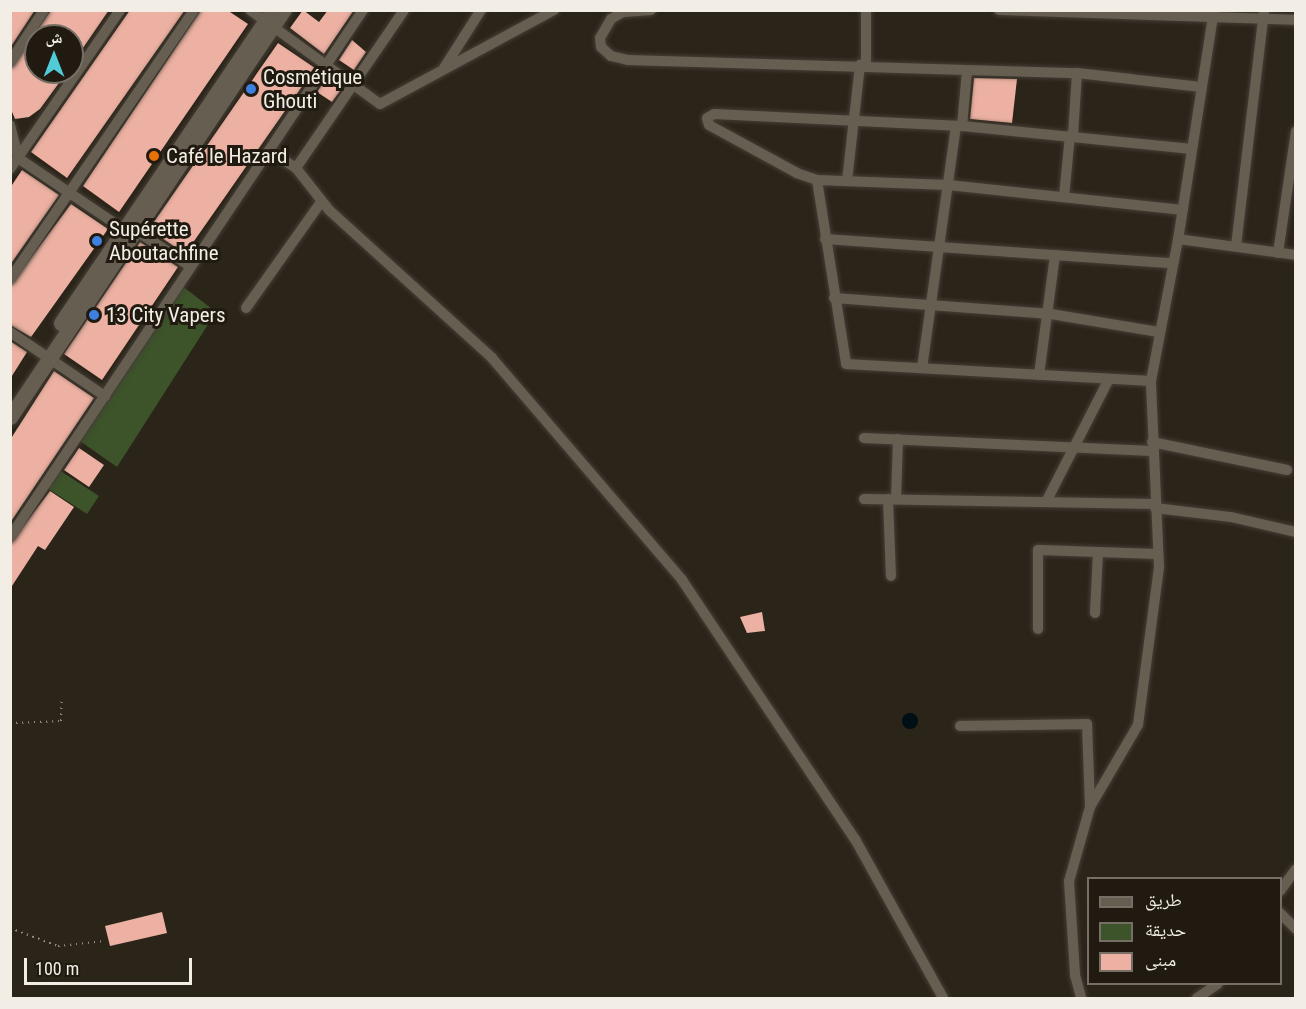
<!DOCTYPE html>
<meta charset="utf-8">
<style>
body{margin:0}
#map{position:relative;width:1306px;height:1009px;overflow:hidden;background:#2b2419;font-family:"Roboto Condensed","Noto Naskh Arabic",sans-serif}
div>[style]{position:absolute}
.green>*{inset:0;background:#3d532a}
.water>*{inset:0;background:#000e15}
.round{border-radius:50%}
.building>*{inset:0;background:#ecb1a2}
.path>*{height:2px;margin-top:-1px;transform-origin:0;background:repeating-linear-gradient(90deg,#938e85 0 1.5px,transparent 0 6px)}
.roads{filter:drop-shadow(0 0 2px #443e36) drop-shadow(0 0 2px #443e36)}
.minor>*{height:10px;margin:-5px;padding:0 5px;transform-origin:5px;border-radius:5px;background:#665e51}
.secondary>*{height:15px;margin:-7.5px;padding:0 7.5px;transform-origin:7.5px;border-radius:7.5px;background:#665e51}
.dots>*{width:16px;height:16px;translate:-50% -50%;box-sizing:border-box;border:3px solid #211a10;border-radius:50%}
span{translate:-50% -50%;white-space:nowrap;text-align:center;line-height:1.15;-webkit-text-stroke:6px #211a10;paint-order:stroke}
.poi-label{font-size:21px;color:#f2eee6}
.left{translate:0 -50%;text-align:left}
.frame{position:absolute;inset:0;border:12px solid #f2eee6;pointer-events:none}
.legend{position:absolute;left:1087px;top:877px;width:195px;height:108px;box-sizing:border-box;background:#211a10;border:2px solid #756f66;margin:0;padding:8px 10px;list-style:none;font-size:18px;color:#f2eee6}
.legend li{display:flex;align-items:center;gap:12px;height:30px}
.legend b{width:30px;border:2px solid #756f66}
.north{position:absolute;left:24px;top:24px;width:60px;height:60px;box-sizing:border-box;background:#211a10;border:2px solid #756f66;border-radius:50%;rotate:0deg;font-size:16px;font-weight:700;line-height:24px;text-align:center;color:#f2eee6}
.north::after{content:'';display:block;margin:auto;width:21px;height:27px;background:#52cbd8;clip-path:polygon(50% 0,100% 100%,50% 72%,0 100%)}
.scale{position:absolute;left:24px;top:958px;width:168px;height:27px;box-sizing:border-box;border:3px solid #f2eee6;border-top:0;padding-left:8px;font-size:18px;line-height:21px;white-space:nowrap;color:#f2eee6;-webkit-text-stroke:4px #211a10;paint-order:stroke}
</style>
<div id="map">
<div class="green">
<i style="clip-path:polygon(181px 285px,216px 312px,117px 467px,77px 439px)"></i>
<i style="clip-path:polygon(59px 470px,99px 496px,87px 514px,47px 488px)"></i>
</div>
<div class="water">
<i class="round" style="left:902px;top:713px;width:16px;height:16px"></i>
</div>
<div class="building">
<i style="clip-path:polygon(10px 10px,35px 10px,10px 48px)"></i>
<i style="clip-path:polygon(51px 10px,109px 10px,72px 64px,72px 36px,36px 36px,36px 72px,67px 72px,40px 109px,29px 117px,15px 119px,10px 107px,10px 69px)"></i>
<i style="clip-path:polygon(130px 10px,185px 10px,67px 178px,31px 152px)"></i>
<i style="clip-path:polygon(201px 10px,227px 10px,248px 24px,119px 212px,83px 186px)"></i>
<i style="clip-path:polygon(303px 10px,319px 22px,328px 10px,354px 10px,324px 54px,290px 28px)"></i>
<i style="clip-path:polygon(352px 40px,366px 52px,354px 70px,339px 60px)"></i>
<i style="clip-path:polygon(278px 43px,315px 68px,185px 254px,149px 229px)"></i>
<i style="clip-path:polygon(328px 76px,343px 87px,332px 102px,317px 92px)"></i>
<i style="clip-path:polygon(974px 78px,1017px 79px,1012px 123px,970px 119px)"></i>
<i style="clip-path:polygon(22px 170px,59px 195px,10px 265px,10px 188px)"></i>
<i style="clip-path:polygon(71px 204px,108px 229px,31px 337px,10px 325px,10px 286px)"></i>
<i style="clip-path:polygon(140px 242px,178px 267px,102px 380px,64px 354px)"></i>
<i style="clip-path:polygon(10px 341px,27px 352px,10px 379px)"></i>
<i style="clip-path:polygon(54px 371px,94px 398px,10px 523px,10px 440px)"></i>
<i style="clip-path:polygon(79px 448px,104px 465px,89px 487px,64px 470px)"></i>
<i style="clip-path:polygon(50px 491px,74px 507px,45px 550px,38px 546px,10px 589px,10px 544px)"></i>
<i style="clip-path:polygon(762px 612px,765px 631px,747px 633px,740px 617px)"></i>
<i style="clip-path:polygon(162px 912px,167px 933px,110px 946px,105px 926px)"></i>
</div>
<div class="path">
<i style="left:10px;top:723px;width:51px;rotate:-2.2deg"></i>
<i style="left:61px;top:721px;width:23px;rotate:-88deg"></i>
<i style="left:10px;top:928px;width:51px;rotate:20.6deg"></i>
<i style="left:58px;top:946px;width:47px;rotate:-6.1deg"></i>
</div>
<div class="roads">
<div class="minor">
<i style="left:250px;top:10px;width:160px;rotate:35.9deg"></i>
<i style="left:380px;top:104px;width:198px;rotate:-28.4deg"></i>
<i style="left:651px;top:10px;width:28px;rotate:176deg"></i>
<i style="left:623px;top:12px;width:14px;rotate:150deg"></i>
<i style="left:611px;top:19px;width:22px;rotate:120deg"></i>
<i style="left:600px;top:38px;width:9px;rotate:84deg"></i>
<i style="left:601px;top:47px;width:13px;rotate:42deg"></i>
<i style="left:611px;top:56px;width:17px;rotate:13deg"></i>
<i style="left:628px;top:60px;width:449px;rotate:1.7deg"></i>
<i style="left:1077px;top:73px;width:125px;rotate:6.4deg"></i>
<i style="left:999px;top:10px;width:297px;rotate:1.9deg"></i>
<i style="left:1214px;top:10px;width:232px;rotate:98.9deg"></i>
<i style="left:1178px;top:239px;width:119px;rotate:7.7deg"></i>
<i style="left:10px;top:62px;width:62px;rotate:-56.8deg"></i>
<i style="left:866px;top:65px;width:55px;rotate:-90deg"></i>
<i style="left:444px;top:68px;width:69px;rotate:-57.5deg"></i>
<i style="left:10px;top:125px;width:34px;rotate:76deg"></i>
<i style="left:18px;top:158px;width:127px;rotate:34.1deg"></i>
<i style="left:123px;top:229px;width:15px;rotate:11deg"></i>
<i style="left:138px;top:232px;width:62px;rotate:33.2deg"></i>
<i style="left:962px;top:126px;width:55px;rotate:-84.8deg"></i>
<i style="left:1073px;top:135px;width:62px;rotate:-86.3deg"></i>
<i style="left:269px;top:151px;width:32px;rotate:32deg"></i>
<i style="left:296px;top:168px;width:53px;rotate:51.8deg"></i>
<i style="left:329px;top:210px;width:220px;rotate:42.2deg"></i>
<i style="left:492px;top:358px;width:292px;rotate:49.4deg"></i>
<i style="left:682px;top:580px;width:311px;rotate:56.3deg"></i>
<i style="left:855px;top:839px;width:182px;rotate:61deg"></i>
<i style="left:296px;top:168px;width:191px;rotate:-55.6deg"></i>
<i style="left:10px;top:169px;width:193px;rotate:-55.3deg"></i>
<i style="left:817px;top:180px;width:186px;rotate:81deg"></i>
<i style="left:846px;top:364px;width:305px;rotate:3.2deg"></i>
<i style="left:847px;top:181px;width:117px;rotate:-83.6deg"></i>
<i style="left:1064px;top:197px;width:62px;rotate:-84.5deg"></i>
<i style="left:1183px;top:210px;width:236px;rotate:-173.9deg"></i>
<i style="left:948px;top:185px;width:131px;rotate:-177.8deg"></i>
<i style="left:817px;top:180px;width:21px;rotate:-161deg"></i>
<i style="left:797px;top:173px;width:100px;rotate:-151.4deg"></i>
<i style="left:709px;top:125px;width:7px;rotate:-106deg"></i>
<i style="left:707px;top:118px;width:8px;rotate:-30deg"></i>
<i style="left:714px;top:114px;width:248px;rotate:2.8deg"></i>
<i style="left:962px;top:126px;width:231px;rotate:5.7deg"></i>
<i style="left:825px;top:239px;width:347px;rotate:4deg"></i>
<i style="left:1236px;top:246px;width:238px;rotate:-83.2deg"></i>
<i style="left:1278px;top:253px;width:123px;rotate:-81.6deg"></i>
<i style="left:10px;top:279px;width:326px;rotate:-55.6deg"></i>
<i style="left:834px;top:298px;width:218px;rotate:4.2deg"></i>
<i style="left:1051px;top:314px;width:109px;rotate:9.5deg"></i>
<i style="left:246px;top:308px;width:130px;rotate:-54.7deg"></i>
<i style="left:10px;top:332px;width:115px;rotate:34deg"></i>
<i style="left:922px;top:368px;width:244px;rotate:-82deg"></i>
<i style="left:1039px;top:375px;width:121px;rotate:-82.4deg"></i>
<i style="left:864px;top:438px;width:288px;rotate:2.6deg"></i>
<i style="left:1152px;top:442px;width:138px;rotate:11.7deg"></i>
<i style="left:864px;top:499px;width:290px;rotate:1deg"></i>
<i style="left:888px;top:499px;width:77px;rotate:87.8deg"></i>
<i style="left:896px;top:499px;width:60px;rotate:-88.1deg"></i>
<i style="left:1046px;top:502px;width:138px;rotate:-62.9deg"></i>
<i style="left:1155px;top:508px;width:77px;rotate:6.8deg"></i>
<i style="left:1231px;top:517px;width:67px;rotate:13deg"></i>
<i style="left:10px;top:537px;width:634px;rotate:-56.18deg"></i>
<i style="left:1095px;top:613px;width:61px;rotate:-87.2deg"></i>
<i style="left:1038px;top:629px;width:79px;rotate:-90deg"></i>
<i style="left:1038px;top:550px;width:120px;rotate:1.9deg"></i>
<i style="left:960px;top:726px;width:127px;rotate:-0.9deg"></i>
<i style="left:1087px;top:724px;width:83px;rotate:87.9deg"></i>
<i style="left:1090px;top:807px;width:77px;rotate:105.8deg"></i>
<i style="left:1069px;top:881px;width:94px;rotate:86.3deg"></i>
<i style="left:1075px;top:975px;width:24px;rotate:75deg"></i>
<i style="left:1090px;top:807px;width:95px;rotate:-59.7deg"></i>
<i style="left:1138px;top:725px;width:159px;rotate:-82.4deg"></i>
<i style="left:1159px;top:567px;width:186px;rotate:-92.5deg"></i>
<i style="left:1151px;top:381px;width:145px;rotate:-79.2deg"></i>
<i style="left:1280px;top:891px;width:27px;rotate:-54deg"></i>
<i style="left:1280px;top:913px;width:23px;rotate:45deg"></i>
<i style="left:1197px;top:998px;width:25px;rotate:-34deg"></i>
</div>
<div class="secondary">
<i style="left:61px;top:323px;width:378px;rotate:-55.9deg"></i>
<i style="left:10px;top:417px;width:491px;rotate:-56.1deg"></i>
</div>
</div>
<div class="dots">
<i style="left:251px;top:89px;background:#3f7fe0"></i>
<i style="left:154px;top:156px;background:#e8710a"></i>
<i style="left:97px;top:241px;background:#3f7fe0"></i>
<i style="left:94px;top:315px;background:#3f7fe0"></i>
</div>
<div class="poi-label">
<span class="left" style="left:263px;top:89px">Cosmétique<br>Ghouti</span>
<span class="left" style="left:166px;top:156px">Café le Hazard</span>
<span class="left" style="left:109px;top:241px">Supérette<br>Aboutachfine</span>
<span class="left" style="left:106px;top:315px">13 City Vapers</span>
</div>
<div class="frame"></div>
<ul class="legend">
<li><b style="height:8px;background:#665e51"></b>طريق</li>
<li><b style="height:16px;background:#3d532a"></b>حديقة</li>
<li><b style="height:16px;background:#ecb1a2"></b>مبنى</li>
</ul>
<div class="north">ش</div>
<div class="scale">100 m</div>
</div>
